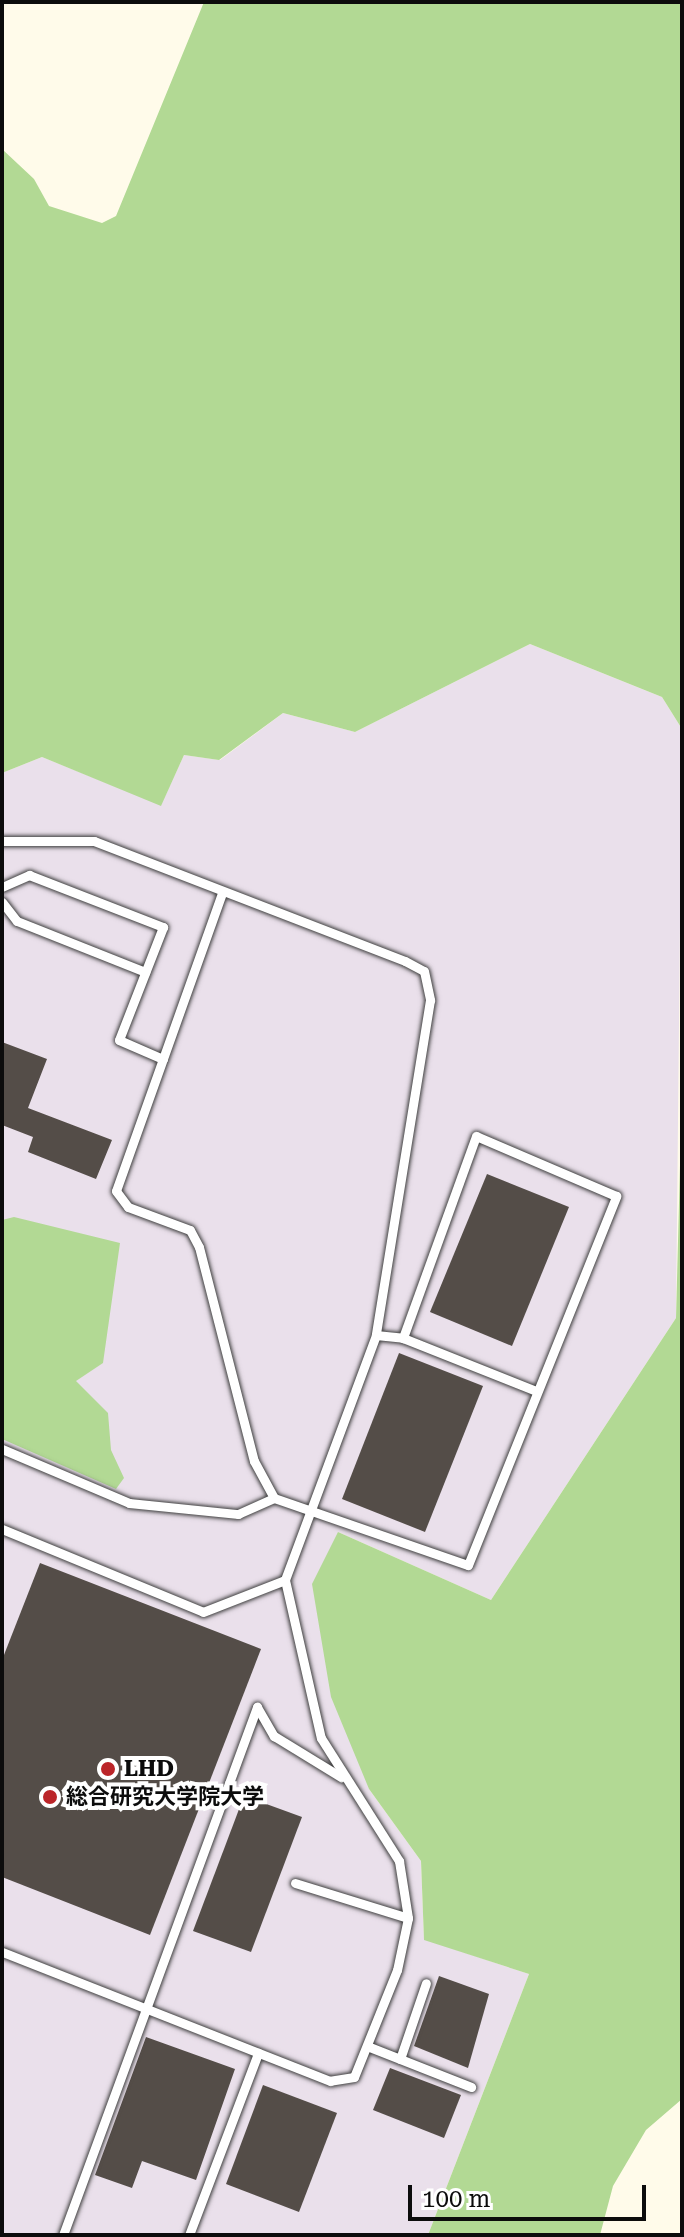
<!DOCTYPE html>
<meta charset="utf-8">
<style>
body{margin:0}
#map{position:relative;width:684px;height:2237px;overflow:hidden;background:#fffbea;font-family:"Roboto Serif","Noto Sans JP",serif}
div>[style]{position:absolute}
.industrial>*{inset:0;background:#eae0eb}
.forest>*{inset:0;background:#b2d994}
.building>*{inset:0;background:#544d48}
.roads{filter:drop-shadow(0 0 2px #3f3f3f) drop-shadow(0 0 2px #3f3f3f)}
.service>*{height:9px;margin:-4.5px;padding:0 4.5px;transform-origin:4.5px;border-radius:4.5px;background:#fff}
.dots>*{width:22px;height:22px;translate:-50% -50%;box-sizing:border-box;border:4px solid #fff;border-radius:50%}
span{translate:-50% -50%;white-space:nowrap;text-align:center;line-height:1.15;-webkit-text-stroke:8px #fff;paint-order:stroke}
.poi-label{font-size:22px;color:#0c0c0c;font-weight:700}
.left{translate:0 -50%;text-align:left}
.frame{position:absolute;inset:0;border:4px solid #0c0c0c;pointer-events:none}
.scale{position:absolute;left:408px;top:2185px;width:238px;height:36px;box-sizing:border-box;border:4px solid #0c0c0c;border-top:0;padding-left:10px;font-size:24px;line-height:28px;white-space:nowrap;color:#0c0c0c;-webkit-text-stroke:6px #fff;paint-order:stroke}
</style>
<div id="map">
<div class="industrial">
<i style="clip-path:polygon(530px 644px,662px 697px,682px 729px,676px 1318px,491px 1600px,338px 1532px,369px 1789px,421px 1861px,424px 1939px,529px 1974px,428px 2235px,2px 2235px,2px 773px,42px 757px,161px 805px,184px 755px,220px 760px,283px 713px,355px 732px)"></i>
</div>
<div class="forest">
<i style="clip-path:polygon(204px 2px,682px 2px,682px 729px,662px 697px,530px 644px,355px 732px,283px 713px,219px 760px,184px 755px,161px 806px,42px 757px,2px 773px,2px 149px,34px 179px,49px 206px,102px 223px,116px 216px)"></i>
<i style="clip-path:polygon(682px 1088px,682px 2099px,646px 2130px,613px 2186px,600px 2235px,428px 2235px,529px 1974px,424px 1940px,421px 1861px,369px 1789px,331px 1697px,312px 1584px,338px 1532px,491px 1600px,676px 1318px)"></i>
<i style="clip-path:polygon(14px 1217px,120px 1243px,103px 1363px,76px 1381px,108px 1413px,111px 1450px,124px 1478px,116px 1489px,2px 1439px,2px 1220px)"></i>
</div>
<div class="building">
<i style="clip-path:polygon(2px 1042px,47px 1059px,28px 1108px,112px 1140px,96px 1179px,28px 1152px,33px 1137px,2px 1125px)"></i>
<i style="clip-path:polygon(487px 1174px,569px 1207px,512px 1346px,430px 1312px)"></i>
<i style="clip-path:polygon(399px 1353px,483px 1386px,425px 1532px,342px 1499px)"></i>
<i style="clip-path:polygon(40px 1563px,261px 1649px,150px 1935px,2px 1877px,2px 1660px)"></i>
<i style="clip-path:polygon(244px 1796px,302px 1817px,251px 1952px,193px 1931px)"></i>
<i style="clip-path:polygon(439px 1976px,489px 1994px,468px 2068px,414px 2046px)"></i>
<i style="clip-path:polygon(146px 2037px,235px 2069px,196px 2180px,142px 2161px,132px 2188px,95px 2175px)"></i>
<i style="clip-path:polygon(390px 2068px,461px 2095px,444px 2138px,373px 2110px)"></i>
<i style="clip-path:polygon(263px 2085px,337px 2113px,299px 2212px,226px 2184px)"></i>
</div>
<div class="roads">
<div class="service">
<i style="left:2px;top:841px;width:92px"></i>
<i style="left:94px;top:841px;width:333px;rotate:21.1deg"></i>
<i style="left:405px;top:961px;width:21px;rotate:28deg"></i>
<i style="left:424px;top:971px;width:30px;rotate:78deg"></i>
<i style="left:430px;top:1000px;width:339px;rotate:99.2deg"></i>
<i style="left:376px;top:1335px;width:261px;rotate:110.4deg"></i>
<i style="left:285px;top:1580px;width:162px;rotate:77.2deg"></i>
<i style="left:321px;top:1738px;width:146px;rotate:57.6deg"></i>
<i style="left:399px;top:1861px;width:58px;rotate:81deg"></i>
<i style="left:408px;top:1918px;width:53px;rotate:101.9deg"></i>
<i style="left:397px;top:1970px;width:115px;rotate:111.9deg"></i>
<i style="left:354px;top:2077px;width:24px;rotate:171deg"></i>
<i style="left:330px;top:2081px;width:352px;rotate:-158.5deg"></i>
<i style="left:2px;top:887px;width:30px;rotate:-24deg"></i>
<i style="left:29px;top:875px;width:144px;rotate:21.2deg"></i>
<i style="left:163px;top:927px;width:121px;rotate:111.3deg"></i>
<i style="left:119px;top:1040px;width:48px;rotate:23.4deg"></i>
<i style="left:222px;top:893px;width:316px;rotate:109.6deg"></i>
<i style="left:116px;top:1191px;width:20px;rotate:53deg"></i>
<i style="left:128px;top:1207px;width:66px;rotate:20.4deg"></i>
<i style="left:190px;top:1230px;width:19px;rotate:62deg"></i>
<i style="left:199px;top:1247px;width:221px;rotate:75.6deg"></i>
<i style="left:254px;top:1461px;width:42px;rotate:61.6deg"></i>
<i style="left:2px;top:902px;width:24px;rotate:52deg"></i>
<i style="left:17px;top:921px;width:138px;rotate:21.7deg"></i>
<i style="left:376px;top:1335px;width:27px;rotate:6deg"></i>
<i style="left:403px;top:1338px;width:143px;rotate:21.7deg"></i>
<i style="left:2px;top:1449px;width:138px;rotate:23deg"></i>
<i style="left:129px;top:1503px;width:110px;rotate:5.8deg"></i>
<i style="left:238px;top:1514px;width:39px;rotate:-24deg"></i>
<i style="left:274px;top:1498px;width:205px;rotate:19.1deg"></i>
<i style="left:468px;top:1565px;width:398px;rotate:-68.1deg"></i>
<i style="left:616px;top:1196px;width:152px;rotate:-156.8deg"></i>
<i style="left:476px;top:1136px;width:215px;rotate:109.9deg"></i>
<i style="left:2px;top:1529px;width:217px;rotate:22.4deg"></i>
<i style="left:203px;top:1612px;width:88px;rotate:-21.3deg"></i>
<i style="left:295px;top:1883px;width:118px;rotate:17.2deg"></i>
<i style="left:367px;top:2046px;width:112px;rotate:21.5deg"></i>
<i style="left:400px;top:2059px;width:80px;rotate:-71.1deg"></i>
<i style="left:63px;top:2235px;width:563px;rotate:-69.83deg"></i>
<i style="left:257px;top:1707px;width:34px;rotate:60deg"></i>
<i style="left:274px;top:1736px;width:79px;rotate:31.5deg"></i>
<i style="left:189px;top:2235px;width:195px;rotate:-69.2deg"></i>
</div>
</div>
<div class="dots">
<i style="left:108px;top:1769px;background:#bb2529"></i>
<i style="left:50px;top:1797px;background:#bb2529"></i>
</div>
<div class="poi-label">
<span class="left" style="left:124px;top:1769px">LHD</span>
<span class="left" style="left:66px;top:1797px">総合研究大学院大学</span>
</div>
<div class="frame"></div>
<div class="scale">100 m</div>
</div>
